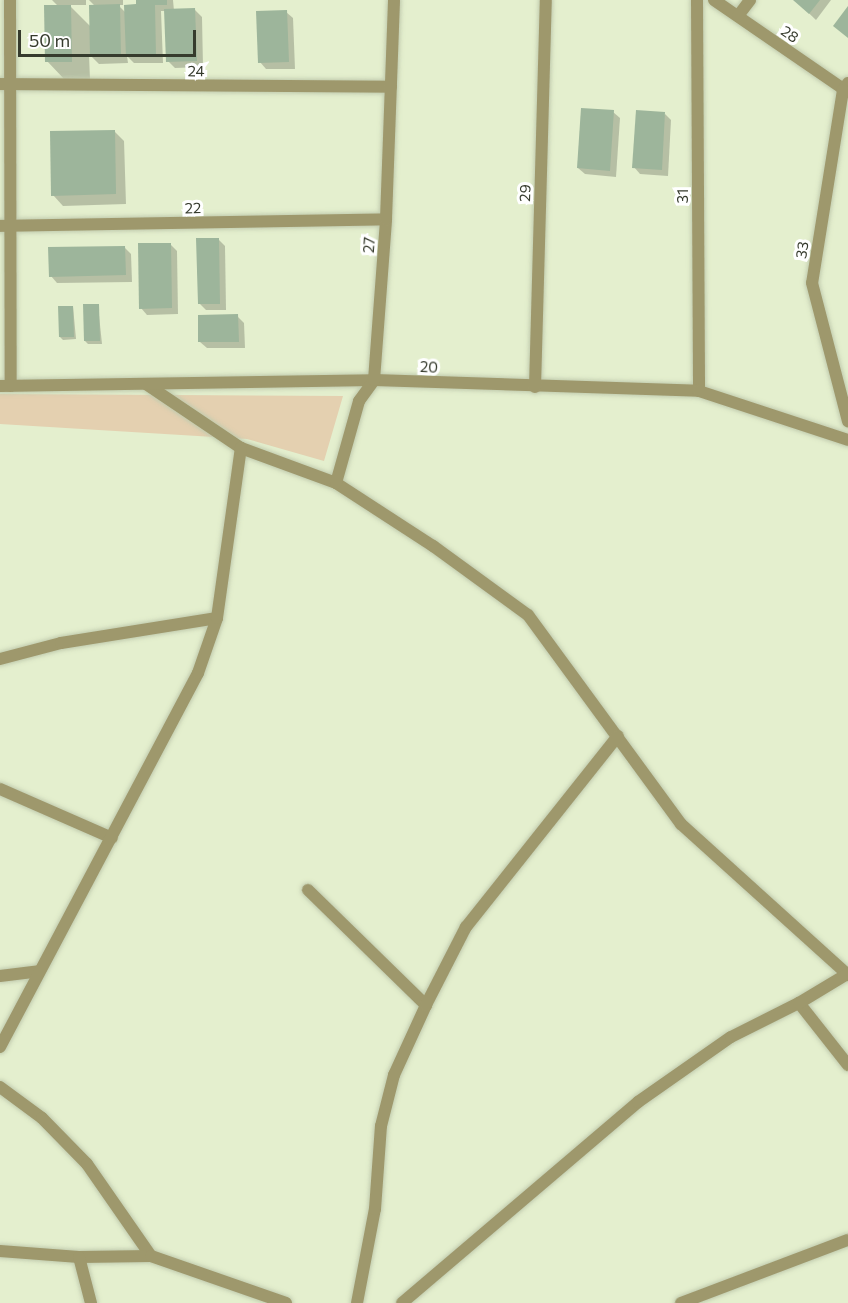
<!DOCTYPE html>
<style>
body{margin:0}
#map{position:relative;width:848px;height:1303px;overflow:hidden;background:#e4efce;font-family:Commissioner,sans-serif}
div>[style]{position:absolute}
.green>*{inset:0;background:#e4d0b0}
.shadow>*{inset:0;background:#0003}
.building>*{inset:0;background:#9db59b}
.roads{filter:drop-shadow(0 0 2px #c1cbae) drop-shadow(0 0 2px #c1cbae)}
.lane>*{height:12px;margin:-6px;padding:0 6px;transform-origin:6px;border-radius:6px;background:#9e986c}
.street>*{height:12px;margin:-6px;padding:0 6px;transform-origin:6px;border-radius:6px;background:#9e986c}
span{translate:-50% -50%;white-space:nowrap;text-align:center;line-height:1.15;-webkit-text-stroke:6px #fff;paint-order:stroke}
.street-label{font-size:15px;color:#363b2d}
.scale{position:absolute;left:18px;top:30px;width:178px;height:27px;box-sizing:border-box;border:3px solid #363b2d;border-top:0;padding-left:8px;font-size:18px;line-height:21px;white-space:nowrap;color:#363b2d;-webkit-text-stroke:4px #fff;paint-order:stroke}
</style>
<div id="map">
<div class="green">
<i style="clip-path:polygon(0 394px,343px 396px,324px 461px,247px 439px,0 424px)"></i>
</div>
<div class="shadow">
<i style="clip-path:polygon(52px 0,86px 0,86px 5px,69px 5px,91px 27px,95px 6px,89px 0,123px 0,123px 5px,118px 5px,126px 13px,138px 6px,138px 0,173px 0,174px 11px,195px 10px,202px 17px,203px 67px,175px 68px,168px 61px,166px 11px,161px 11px,163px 63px,134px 63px,127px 56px,128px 63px,99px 64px,89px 54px,90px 80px,65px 80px,47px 61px,58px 6px)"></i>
<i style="clip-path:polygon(795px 0,831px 0,816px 20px)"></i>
<i style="clip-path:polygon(286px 12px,293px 18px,295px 69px,266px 69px,260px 62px)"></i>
<i style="clip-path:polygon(613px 112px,620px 118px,616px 177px,585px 174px,578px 168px)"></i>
<i style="clip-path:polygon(665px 114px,671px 120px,668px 176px,640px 174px,634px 167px)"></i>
<i style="clip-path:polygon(114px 131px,124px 141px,126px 204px,63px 206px,53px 195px)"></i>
<i style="clip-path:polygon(218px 239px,225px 246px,226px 310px,206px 310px,200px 304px)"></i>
<i style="clip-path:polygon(170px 244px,177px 251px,178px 314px,147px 315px,141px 308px)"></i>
<i style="clip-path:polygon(124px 247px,131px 254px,132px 282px,57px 283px,51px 276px)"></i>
<i style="clip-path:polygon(98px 306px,102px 344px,88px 344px,85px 341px)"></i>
<i style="clip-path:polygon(73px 307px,76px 339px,63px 340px,60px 337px)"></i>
<i style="clip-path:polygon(237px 316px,244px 323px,245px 348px,207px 348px,200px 342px)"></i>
</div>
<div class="building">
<i style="clip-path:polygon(136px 0,167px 0,167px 5px,155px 5px,156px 56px,126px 57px,124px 5px,136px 4px)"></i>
<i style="clip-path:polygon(793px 0,820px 0,809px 14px)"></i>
<i style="clip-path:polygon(120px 4px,121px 57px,90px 57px,89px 5px)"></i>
<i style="clip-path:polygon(44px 5px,71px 5px,72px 62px,45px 62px)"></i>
<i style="clip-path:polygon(848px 6px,848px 38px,833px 26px)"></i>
<i style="clip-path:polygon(195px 8px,197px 61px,166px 62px,164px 9px)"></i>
<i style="clip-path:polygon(287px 10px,289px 62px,258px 63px,256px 11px)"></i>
<i style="clip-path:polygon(581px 108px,614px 110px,610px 171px,577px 168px)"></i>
<i style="clip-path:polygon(636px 110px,665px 112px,662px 170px,632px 168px)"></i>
<i style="clip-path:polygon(115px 130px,116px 194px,51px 196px,50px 131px)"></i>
<i style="clip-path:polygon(196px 238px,219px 238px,220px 304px,198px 304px)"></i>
<i style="clip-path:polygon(138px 243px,171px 243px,172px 308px,139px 309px)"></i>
<i style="clip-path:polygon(125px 246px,126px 275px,49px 277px,48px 247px)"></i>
<i style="clip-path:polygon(83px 304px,99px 304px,100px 341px,84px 341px)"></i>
<i style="clip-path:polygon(58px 306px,73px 306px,74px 337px,59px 337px)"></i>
<i style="clip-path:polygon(238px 314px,239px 342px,198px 342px,198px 315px)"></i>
</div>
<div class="roads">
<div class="lane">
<i style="left:0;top:789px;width:122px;rotate:23.6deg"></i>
<i style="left:308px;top:890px;width:165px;rotate:44.3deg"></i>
</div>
<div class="street">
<i style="left:10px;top:0;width:386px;rotate:89.9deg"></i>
<i style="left:697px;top:0;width:391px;rotate:89.7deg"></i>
<i style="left:714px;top:0;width:163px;rotate:34.5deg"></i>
<i style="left:738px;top:16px;width:20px;rotate:-53deg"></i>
<i style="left:848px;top:83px;width:9px;rotate:126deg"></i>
<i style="left:843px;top:90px;width:195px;rotate:99.1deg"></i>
<i style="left:812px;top:283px;width:143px;rotate:75.4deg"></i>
<i style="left:0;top:84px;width:391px;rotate:0.4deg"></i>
<i style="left:0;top:226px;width:386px;rotate:-1deg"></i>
<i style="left:146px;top:384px;width:115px;rotate:34deg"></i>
<i style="left:241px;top:448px;width:101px;rotate:20.2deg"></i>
<i style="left:336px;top:483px;width:116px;rotate:33deg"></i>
<i style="left:433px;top:546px;width:117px;rotate:36deg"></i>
<i style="left:528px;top:615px;width:259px;rotate:53.8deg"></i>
<i style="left:681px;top:824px;width:225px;rotate:42.1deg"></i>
<i style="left:0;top:386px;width:374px;rotate:-0.9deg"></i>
<i style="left:374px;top:380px;width:325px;rotate:1.9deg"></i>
<i style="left:699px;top:391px;width:157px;rotate:18.2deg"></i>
<i style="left:535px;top:387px;width:387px;rotate:-88.4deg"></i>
<i style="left:336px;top:483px;width:85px;rotate:-74.3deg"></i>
<i style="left:359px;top:401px;width:26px;rotate:-54deg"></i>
<i style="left:374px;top:380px;width:161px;rotate:-85.7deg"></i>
<i style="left:386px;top:219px;width:219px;rotate:-87.9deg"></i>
<i style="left:0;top:659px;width:63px;rotate:-14.7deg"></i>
<i style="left:61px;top:643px;width:158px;rotate:-9.1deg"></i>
<i style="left:0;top:976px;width:39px;rotate:-7deg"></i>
<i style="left:799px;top:1003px;width:79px;rotate:51.7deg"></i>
<i style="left:0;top:1047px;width:423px;rotate:-62.1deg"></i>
<i style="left:198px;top:673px;width:58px;rotate:-70.9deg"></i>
<i style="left:217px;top:618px;width:172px;rotate:-82deg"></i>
<i style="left:0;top:1087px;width:52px;rotate:36.4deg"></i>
<i style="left:42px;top:1118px;width:64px;rotate:45.6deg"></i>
<i style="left:87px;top:1164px;width:112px;rotate:55.2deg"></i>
<i style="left:0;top:1251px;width:79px;rotate:4.3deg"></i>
<i style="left:79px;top:1257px;width:72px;rotate:-0.8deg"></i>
<i style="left:151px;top:1256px;width:143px;rotate:19.2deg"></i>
<i style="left:79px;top:1257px;width:48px;rotate:75.4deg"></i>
<i style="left:357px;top:1303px;width:96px;rotate:-79.2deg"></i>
<i style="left:375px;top:1209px;width:83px;rotate:-85.9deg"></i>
<i style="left:381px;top:1126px;width:53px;rotate:-75.7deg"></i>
<i style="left:394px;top:1075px;width:77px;rotate:-65.4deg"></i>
<i style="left:426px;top:1005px;width:88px;rotate:-62.9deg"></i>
<i style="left:466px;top:927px;width:244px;rotate:-51.5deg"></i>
<i style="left:402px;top:1303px;width:310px;rotate:-40.4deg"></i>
<i style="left:638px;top:1102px;width:113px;rotate:-35deg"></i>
<i style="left:731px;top:1037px;width:76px;rotate:-26.6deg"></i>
<i style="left:799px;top:1003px;width:56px;rotate:-31.1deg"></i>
<i style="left:681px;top:1303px;width:178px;rotate:-20.7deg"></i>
</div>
</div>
<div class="street-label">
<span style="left:790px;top:34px;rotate:35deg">28</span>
<span style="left:196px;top:71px;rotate:1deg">24</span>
<span style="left:525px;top:193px;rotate:-88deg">29</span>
<span style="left:683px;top:196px;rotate:-90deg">31</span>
<span style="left:193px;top:208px;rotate:-1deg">22</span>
<span style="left:369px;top:245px;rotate:-86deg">27</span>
<span style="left:802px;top:250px;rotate:-81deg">33</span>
<span style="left:429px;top:367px;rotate:3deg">20</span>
</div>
<div class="scale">50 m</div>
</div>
